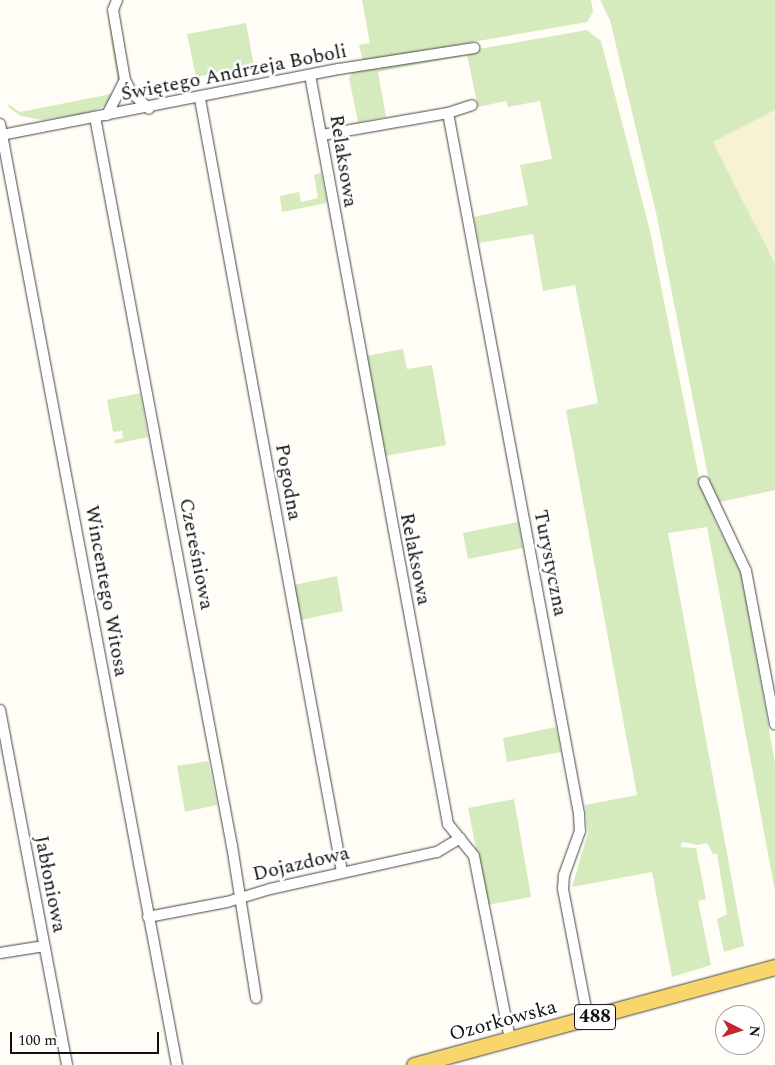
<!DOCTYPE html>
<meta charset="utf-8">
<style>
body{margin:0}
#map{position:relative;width:775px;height:1065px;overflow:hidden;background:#fffdf5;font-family:Spectral,serif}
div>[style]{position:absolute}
.farmland>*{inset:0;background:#f6f3d4}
.green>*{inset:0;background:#d5ebbd}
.roads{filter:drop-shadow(0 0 1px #444) drop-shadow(0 0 1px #444)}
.minor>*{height:10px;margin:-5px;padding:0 5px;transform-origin:5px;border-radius:5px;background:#fff}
.primary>*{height:15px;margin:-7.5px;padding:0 7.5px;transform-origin:7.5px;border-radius:7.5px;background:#f9d66b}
span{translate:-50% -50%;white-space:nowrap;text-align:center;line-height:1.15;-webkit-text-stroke:5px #fff;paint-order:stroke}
.shield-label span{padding:1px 4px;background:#fff;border:1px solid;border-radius:4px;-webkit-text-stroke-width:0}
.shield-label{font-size:19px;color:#111;font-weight:700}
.street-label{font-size:20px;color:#111}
.north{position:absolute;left:715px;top:1005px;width:50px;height:50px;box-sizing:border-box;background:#fff;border:1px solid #a0a0a0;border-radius:50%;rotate:95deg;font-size:14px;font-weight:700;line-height:20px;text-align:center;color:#111}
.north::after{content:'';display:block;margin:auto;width:18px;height:22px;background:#c4262e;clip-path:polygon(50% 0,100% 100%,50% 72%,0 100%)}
.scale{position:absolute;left:10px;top:1032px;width:149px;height:22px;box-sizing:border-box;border:2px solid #111;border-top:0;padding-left:6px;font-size:15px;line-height:18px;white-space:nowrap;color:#111;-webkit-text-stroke:4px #fff;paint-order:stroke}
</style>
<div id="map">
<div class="farmland">
<i style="clip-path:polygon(775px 110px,775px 264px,713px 142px)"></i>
</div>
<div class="green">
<i style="clip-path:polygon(362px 0,591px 0,593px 12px,587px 22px,363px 61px,359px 45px,370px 43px)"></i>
<i style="clip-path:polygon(600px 0,775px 0,775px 110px,713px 142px,775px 264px,775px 490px,720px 502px,709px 481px,657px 217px,610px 20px)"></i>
<i style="clip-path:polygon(107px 14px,120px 73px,120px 84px,105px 106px,88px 113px,43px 120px,21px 116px,9px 108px,8px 104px,20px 112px,111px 94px,118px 84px)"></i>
<i style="clip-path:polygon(246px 23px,254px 66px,196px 77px,187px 34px)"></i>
<i style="clip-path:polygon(587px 30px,601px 41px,650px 231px,700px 482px,715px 521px,741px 573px,775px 763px,775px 891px,707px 527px,668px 533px,744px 946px,724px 952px,717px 919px,727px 914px,717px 854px,713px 854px,707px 843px,697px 845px,682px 842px,681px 847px,696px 848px,706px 899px,698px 901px,711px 965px,672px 977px,652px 872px,572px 887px,588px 833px,585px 805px,637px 795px,566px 410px,598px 403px,575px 285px,543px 291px,533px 234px,479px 243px,474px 217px,528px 205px,520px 165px,552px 159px,540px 101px,508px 107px,506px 101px,478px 107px,467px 55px,378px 72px,386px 117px,358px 122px,349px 78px,354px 71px)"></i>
<i style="clip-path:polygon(321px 173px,327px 203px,282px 212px,280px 196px,299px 192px,301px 202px,318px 198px,314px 175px)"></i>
<i style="clip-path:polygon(403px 349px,407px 369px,432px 365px,446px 445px,385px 456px,366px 356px)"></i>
<i style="clip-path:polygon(140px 393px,148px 437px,115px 444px,114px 440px,123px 438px,122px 431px,113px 432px,107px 400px)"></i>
<i style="clip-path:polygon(518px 522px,523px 548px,468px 559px,463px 533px)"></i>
<i style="clip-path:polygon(337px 576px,343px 611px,301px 620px,294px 585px)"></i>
<i style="clip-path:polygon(556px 727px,561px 752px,507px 762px,503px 738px)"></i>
<i style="clip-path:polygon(208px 761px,217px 805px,185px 812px,177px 766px)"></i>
<i style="clip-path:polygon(514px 799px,531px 897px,487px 905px,468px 808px)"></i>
</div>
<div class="roads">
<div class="minor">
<i style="left:310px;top:75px;width:762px;rotate:79.56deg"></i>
<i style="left:448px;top:824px;width:41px;rotate:50.9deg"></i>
<i style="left:474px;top:856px;width:187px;rotate:78.9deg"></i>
<i style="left:125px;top:80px;width:15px;rotate:62deg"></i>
<i style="left:132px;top:93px;width:23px;rotate:43deg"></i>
<i style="left:200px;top:99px;width:786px;rotate:79.59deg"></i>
<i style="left:448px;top:113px;width:713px;rotate:79.41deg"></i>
<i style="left:579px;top:814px;width:17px;rotate:87deg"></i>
<i style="left:580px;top:831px;width:47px;rotate:110deg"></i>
<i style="left:564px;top:875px;width:14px;rotate:94deg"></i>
<i style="left:563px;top:889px;width:132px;rotate:79.1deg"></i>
<i style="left:107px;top:115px;width:39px;rotate:-63deg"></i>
<i style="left:125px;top:80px;width:71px;rotate:-99.7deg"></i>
<i style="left:113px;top:10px;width:11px;rotate:-68deg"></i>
<i style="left:95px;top:117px;width:742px;rotate:79.36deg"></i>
<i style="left:232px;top:846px;width:154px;rotate:81deg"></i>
<i style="left:0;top:124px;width:958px;rotate:79.35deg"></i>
<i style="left:2px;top:135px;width:343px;rotate:-11.1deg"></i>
<i style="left:339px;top:69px;width:137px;rotate:-8.8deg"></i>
<i style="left:322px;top:135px;width:128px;rotate:-9.9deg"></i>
<i style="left:448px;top:113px;width:25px;rotate:-18deg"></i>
<i style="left:704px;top:482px;width:98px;rotate:64.7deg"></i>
<i style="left:746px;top:571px;width:156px;rotate:79.3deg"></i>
<i style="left:0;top:710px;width:361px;rotate:79.3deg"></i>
<i style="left:148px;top:917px;width:80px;rotate:-10.8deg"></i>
<i style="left:227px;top:902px;width:45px;rotate:-16.8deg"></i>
<i style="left:270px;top:889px;width:171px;rotate:-12.5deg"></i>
<i style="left:437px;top:852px;width:27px;rotate:-31deg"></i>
<i style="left:0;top:953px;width:45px;rotate:-9deg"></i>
</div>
<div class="primary">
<i style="left:414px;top:1065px;width:374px;rotate:-15.2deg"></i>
</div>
</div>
<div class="shield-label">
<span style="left:595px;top:1017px">488</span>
</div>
<div class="street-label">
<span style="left:234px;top:73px;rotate:-11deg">Świętego Andrzeja Boboli</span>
<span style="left:343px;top:161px;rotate:81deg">Relaksowa</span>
<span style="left:288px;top:482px;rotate:80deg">Pogodna</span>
<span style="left:196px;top:554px;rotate:79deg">Czereśniowa</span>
<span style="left:415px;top:559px;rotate:79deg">Relaksowa</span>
<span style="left:550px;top:563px;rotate:79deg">Turystyczna</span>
<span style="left:106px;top:591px;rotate:80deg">Wincentego Witosa</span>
<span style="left:301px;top:864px;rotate:-13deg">Dojazdowa</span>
<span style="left:50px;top:884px;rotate:79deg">Jabłoniowa</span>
<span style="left:503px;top:1021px;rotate:-15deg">Ozorkowska</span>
</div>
<div class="north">N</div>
<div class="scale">100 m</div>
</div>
